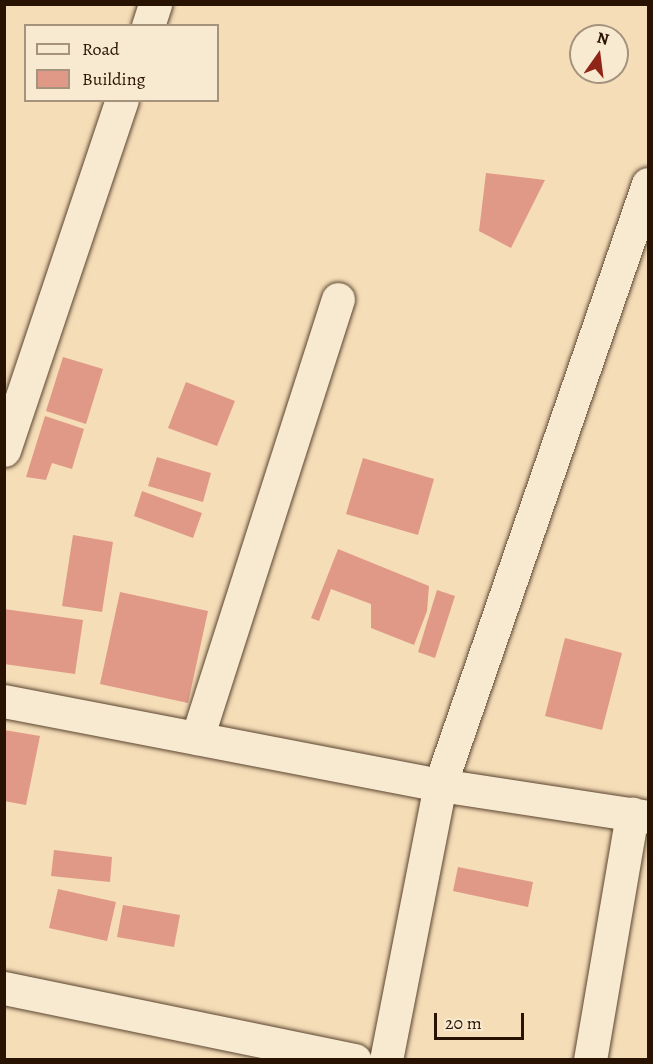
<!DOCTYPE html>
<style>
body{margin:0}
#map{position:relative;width:653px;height:1064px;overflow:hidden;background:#f5ddb8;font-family:Alegreya,serif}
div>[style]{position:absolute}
.building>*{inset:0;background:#e09987}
.roads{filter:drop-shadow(0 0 2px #5b452f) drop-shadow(0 0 2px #5b452f)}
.minor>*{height:33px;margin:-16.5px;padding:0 16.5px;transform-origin:16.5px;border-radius:16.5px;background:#f8e9d1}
span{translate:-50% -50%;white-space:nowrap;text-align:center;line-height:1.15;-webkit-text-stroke:4.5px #f8e9d1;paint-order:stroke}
.frame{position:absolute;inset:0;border:6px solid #281201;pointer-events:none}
.legend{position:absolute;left:24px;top:24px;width:195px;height:78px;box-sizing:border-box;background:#f8e9d1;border:2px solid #a5937e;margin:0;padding:8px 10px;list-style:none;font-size:18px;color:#281201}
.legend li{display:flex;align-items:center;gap:12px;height:30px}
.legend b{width:30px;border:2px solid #a5937e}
.north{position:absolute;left:569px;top:24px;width:60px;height:60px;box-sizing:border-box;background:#f8e9d1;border:2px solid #a5937e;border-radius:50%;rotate:14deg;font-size:16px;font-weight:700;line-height:24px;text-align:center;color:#281201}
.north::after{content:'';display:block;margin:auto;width:21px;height:27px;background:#8f2418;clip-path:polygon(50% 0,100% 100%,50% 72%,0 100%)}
.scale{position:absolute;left:434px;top:1013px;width:90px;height:27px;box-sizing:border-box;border:3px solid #281201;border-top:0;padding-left:8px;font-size:18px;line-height:21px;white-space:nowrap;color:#281201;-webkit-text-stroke:4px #f8e9d1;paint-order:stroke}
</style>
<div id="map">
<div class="building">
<i style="clip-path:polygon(486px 173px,545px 180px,511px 248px,479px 231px)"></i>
<i style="clip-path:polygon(63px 357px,103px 369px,86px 424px,46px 411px)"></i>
<i style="clip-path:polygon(186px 382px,235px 401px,217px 446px,168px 428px)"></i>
<i style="clip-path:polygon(45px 416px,84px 429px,72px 469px,52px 463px,46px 480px,26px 477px)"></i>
<i style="clip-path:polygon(157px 457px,211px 473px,203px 502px,148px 486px)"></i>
<i style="clip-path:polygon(363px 458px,434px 479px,418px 535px,346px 514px)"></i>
<i style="clip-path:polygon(142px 491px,202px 513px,193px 538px,134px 516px)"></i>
<i style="clip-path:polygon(73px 535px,113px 542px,102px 612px,62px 606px)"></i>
<i style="clip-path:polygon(338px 549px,429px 586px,427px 611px,414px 645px,371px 628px,371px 604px,331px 589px,319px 621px,311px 618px)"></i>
<i style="clip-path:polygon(437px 590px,455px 596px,435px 658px,418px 652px)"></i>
<i style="clip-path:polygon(120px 592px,208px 611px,188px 703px,100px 684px)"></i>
<i style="clip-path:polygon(4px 609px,83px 620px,75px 674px,4px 664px)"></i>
<i style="clip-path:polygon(565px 638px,622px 653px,602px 730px,545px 716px)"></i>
<i style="clip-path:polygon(4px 730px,40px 736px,26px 805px,4px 801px)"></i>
<i style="clip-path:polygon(54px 850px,112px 857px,110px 882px,51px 876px)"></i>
<i style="clip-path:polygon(458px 867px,533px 882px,528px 907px,453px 891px)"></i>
<i style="clip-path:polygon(58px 889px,116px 902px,107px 941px,49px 928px)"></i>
<i style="clip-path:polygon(123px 905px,180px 915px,174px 947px,117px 937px)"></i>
</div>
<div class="roads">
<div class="minor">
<i style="left:148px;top:26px;width:23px;rotate:-72deg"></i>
<i style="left:4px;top:450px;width:369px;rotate:-71.4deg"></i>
<i style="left:4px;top:701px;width:444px;rotate:10.9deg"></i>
<i style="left:440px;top:785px;width:210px;rotate:8.7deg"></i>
<i style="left:197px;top:738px;width:461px;rotate:-72.2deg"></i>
<i style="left:4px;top:988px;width:358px;rotate:11.6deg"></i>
<i style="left:386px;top:1060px;width:280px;rotate:-78.9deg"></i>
<i style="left:440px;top:785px;width:636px;rotate:-70.91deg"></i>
<i style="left:590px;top:1060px;width:250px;rotate:-80.3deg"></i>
</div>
</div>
<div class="frame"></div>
<ul class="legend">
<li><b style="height:8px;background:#f8e9d1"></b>Road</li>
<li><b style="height:16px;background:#e09987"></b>Building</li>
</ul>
<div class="north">N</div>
<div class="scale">20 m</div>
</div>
